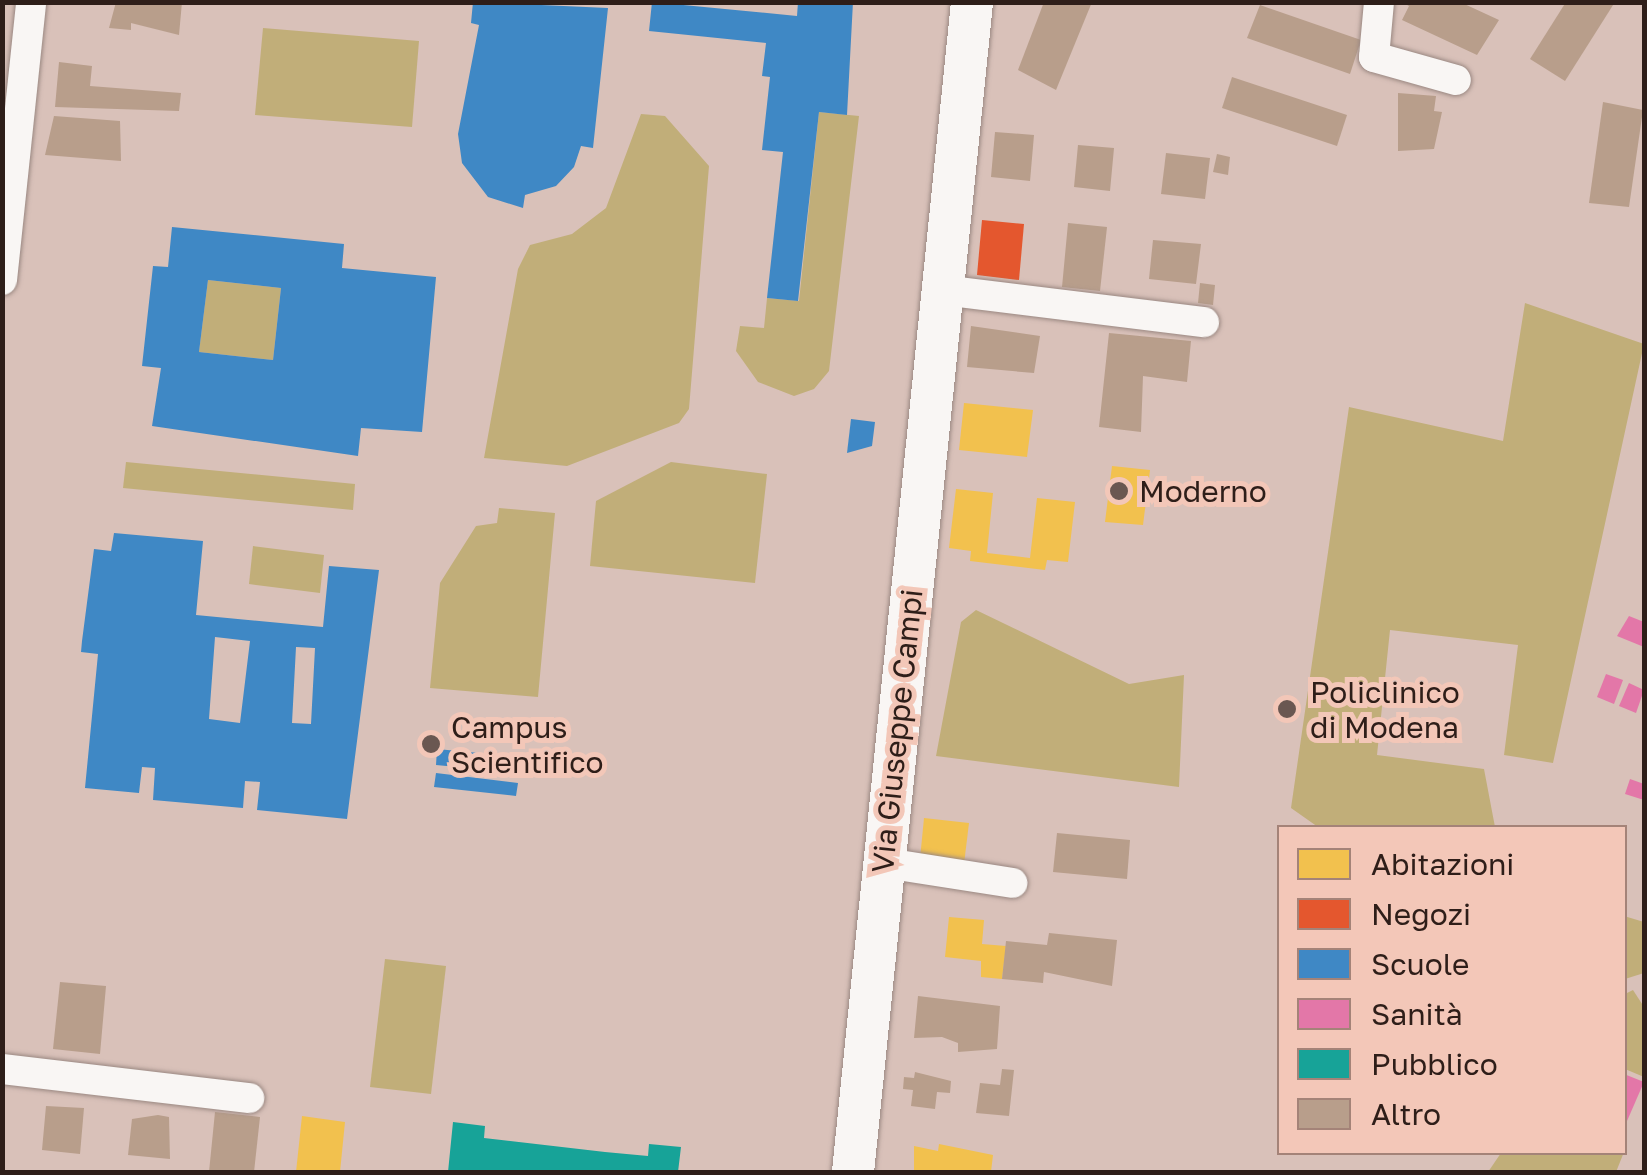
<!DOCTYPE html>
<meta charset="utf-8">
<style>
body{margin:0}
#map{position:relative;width:1647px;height:1175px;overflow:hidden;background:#d9c1b9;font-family:"Golos Text",sans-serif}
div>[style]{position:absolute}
.green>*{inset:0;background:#c1ae79}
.homes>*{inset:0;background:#f2c14e}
.shops>*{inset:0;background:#e4572e}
.schools>*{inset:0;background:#3f88c5}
.health>*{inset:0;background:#e377a8}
.public>*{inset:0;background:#17a398}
.building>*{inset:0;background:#b89e8b}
.roads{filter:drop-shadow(0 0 2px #9a8882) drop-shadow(0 0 2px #9a8882)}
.street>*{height:30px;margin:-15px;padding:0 15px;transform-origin:15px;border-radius:15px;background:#f9f6f4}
.secondary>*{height:42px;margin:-21px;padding:0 21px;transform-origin:21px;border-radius:21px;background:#f9f6f4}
.dots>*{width:28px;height:28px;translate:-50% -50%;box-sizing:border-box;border:5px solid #f3c7b8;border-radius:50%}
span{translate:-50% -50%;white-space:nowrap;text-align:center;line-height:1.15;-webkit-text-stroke:10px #f3c7b8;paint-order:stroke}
.poi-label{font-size:30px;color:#2e1e19}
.left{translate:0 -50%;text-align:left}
.street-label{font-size:30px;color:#2e1e19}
.frame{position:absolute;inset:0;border:5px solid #2e1e19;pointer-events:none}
.legend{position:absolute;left:1277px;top:825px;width:350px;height:330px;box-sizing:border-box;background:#f3c7b8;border:2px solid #a48378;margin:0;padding:12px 18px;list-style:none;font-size:30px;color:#2e1e19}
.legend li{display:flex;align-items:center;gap:20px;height:50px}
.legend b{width:50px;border:2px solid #a48378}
</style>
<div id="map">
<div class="green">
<i style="clip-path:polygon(263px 28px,419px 41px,412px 127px,255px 115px)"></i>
<i style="clip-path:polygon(819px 112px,859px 116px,829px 371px,814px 389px,794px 396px,758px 382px,736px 351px,740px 326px,764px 328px,767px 298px,799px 301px)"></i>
<i style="clip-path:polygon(641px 114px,665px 116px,709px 166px,689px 409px,679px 423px,567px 466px,484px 458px,518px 269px,530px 245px,572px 234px,606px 208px)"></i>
<i style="clip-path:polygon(208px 280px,281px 288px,273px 360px,199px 352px)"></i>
<i style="clip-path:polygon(1525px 303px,1644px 344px,1553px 763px,1504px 755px,1518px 645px,1390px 630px,1377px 755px,1484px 769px,1495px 827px,1318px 827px,1291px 808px,1349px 407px,1503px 441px)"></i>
<i style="clip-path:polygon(126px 462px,355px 484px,353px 510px,123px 488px)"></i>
<i style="clip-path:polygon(671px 462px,767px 474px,755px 583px,590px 566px,596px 501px)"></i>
<i style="clip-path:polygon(499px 508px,555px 513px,538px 697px,430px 688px,440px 583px,476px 526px,497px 523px)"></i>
<i style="clip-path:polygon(253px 546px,324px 555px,320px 593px,249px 584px)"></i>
<i style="clip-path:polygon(976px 610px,1129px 684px,1184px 675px,1179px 787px,936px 756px,961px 622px)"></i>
<i style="clip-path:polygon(1624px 916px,1644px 922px,1644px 973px,1625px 979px)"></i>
<i style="clip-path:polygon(385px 959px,446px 966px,431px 1094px,370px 1087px)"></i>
<i style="clip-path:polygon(1633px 990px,1644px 1007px,1644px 1077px,1625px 1069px,1625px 994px)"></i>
<i style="clip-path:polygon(1624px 1152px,1616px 1172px,1488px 1172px,1501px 1153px)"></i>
</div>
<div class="homes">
<i style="clip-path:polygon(964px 403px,1033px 410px,1027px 457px,959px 450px)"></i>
<i style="clip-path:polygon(1112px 466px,1150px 470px,1143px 525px,1105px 522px)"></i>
<i style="clip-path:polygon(956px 489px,993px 493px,987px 553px,1030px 558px,1037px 498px,1075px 502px,1068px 562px,1047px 560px,1045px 570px,970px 561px,971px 551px,949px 548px)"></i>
<i style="clip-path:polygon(924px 818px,969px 823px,964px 864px,920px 859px)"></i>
<i style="clip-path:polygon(949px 917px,984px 920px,982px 944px,1006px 946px,1002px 979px,981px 977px,981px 961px,945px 957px)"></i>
<i style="clip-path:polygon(302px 1116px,345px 1122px,340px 1172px,296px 1172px)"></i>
<i style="clip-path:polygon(939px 1144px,993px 1155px,991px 1172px,914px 1172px,914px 1146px,938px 1151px)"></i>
</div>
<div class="shops">
<i style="clip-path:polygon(982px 220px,1024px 224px,1019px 280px,977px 275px)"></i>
</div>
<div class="schools">
<i style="clip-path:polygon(473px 2px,608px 8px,593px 148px,581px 146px,574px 167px,556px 186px,525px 195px,523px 208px,488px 197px,462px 163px,458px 134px,479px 25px,471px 23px)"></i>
<i style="clip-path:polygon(652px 2px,797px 16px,798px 2px,853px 2px,847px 115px,819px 112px,798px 301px,767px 298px,783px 152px,762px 150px,770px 77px,762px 76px,766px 43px,649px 31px)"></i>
<i style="clip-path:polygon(evenodd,172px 227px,344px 244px,342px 268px,436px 277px,422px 432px,361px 428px,358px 456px,152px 426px,161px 368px,142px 366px,153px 266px,168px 267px,172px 227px,208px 280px,281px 288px,273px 360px,199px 352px,208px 280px)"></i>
<i style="clip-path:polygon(851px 419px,875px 422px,872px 446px,847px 453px)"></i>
<i style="clip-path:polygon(evenodd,114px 533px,203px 541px,196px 615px,323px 627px,329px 566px,379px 570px,347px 819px,257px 810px,260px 782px,245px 781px,243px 808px,153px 800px,155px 768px,142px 767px,139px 793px,85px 788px,98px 654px,81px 652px,82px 641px,94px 549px,111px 551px,114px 533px,215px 637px,250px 641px,240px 723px,209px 719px,215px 637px,114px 533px,296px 647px,315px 648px,311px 724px,292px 723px,296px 647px)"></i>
<i style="clip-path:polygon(437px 749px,521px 757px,520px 773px,436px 765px)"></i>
<i style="clip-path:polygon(436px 773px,518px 783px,516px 796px,434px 787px)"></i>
</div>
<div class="health">
<i style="clip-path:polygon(1629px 616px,1644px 622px,1644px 647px,1617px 636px)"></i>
<i style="clip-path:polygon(1606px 674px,1623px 680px,1614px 704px,1597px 697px)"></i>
<i style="clip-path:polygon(1629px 683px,1644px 690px,1636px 713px,1619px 706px)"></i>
<i style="clip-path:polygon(1630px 779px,1644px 784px,1644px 800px,1625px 794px)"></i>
<i style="clip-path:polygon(1624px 1074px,1644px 1082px,1627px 1121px,1624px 1120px)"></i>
</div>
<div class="public">
<i style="clip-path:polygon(453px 1122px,485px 1126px,484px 1138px,605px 1152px,648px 1156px,649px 1144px,681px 1147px,678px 1172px,448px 1172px)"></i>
</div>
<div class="building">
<i style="clip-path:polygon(116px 2px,182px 2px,179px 35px,131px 23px,131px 30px,109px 28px)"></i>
<i style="clip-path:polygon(1044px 2px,1092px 2px,1056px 90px,1018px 70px)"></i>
<i style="clip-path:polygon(1402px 2px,1460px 2px,1499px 20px,1477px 55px,1402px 20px,1409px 6px)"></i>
<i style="clip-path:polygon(1566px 2px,1615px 2px,1565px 81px,1530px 59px)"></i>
<i style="clip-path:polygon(1260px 5px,1361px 40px,1350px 74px,1247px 38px)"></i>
<i style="clip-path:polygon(59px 62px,92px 66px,90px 86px,181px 93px,179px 111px,55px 107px)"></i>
<i style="clip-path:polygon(1232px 77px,1347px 115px,1337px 146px,1222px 108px)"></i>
<i style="clip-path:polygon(1398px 93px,1436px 96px,1434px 111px,1442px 112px,1434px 149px,1398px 151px)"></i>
<i style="clip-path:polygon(1603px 102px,1643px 110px,1629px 207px,1589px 203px)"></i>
<i style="clip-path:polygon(54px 116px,120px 121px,121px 161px,45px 155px)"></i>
<i style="clip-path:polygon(995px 132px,1034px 135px,1030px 181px,991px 177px)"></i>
<i style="clip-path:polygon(1078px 145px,1114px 148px,1110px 191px,1074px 187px)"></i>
<i style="clip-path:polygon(1166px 153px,1210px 158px,1205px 199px,1161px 194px)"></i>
<i style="clip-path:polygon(1217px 154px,1230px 157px,1228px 175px,1213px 172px)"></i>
<i style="clip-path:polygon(1068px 223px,1107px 227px,1100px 291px,1062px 287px)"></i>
<i style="clip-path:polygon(1153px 240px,1201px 244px,1196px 284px,1149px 279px)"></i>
<i style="clip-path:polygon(1200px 283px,1215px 285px,1213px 305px,1198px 303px)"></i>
<i style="clip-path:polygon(971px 326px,1040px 336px,1034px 373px,967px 367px)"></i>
<i style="clip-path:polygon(1109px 333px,1191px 341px,1187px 382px,1143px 376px,1141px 432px,1099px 427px)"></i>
<i style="clip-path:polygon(1057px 833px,1130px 840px,1127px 879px,1053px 872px)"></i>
<i style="clip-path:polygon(1049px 933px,1117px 940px,1112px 986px,1044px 972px,1043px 983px,1002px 979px,1006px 941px,1047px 945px)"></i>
<i style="clip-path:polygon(60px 982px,106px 986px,100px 1054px,53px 1049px)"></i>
<i style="clip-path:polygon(918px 996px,1000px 1006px,997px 1049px,958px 1052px,958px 1043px,942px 1037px,914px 1038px)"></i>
<i style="clip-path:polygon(1002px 1069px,1014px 1070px,1009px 1116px,976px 1113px,980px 1083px,1000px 1085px)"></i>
<i style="clip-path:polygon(915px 1072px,951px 1081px,950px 1093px,937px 1092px,935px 1109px,911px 1106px,913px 1090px,903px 1089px,904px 1077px,914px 1078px)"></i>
<i style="clip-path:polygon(46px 1106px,84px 1108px,80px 1154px,42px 1150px)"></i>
<i style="clip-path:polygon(215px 1112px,260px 1117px,254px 1172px,209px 1172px)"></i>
<i style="clip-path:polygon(158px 1115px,169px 1117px,170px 1159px,128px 1155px,132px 1119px)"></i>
</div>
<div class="roads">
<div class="street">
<i style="left:1379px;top:2px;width:55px;rotate:95.2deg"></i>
<i style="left:1374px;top:57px;width:85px;rotate:15.7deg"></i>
<i style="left:2px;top:280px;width:280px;rotate:-84deg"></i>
<i style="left:942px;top:290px;width:264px;rotate:7deg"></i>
<i style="left:885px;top:863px;width:129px;rotate:8.9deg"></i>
<i style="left:2px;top:1069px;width:249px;rotate:6.7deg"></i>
</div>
<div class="secondary">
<i style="left:853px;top:1172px;width:1176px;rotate:-84.19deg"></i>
</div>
</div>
<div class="dots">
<i style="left:1119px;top:491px;background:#6a5751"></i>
<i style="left:1287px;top:709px;background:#6a5751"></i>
<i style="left:431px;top:744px;background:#6a5751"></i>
</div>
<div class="poi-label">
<span class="left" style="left:1139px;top:491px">Moderno</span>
<span class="left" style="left:1310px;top:709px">Policlinico<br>di Modena</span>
<span class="left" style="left:451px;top:744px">Campus<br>Scientifico</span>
</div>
<div class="street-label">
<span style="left:897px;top:731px;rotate:-84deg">Via Giuseppe Campi</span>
</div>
<div class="frame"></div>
<ul class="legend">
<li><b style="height:28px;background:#f2c14e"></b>Abitazioni</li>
<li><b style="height:28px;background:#e4572e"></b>Negozi</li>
<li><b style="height:28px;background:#3f88c5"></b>Scuole</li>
<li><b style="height:28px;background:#e377a8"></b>Sanità</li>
<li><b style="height:28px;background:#17a398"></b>Pubblico</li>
<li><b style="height:28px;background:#b89e8b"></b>Altro</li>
</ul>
</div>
